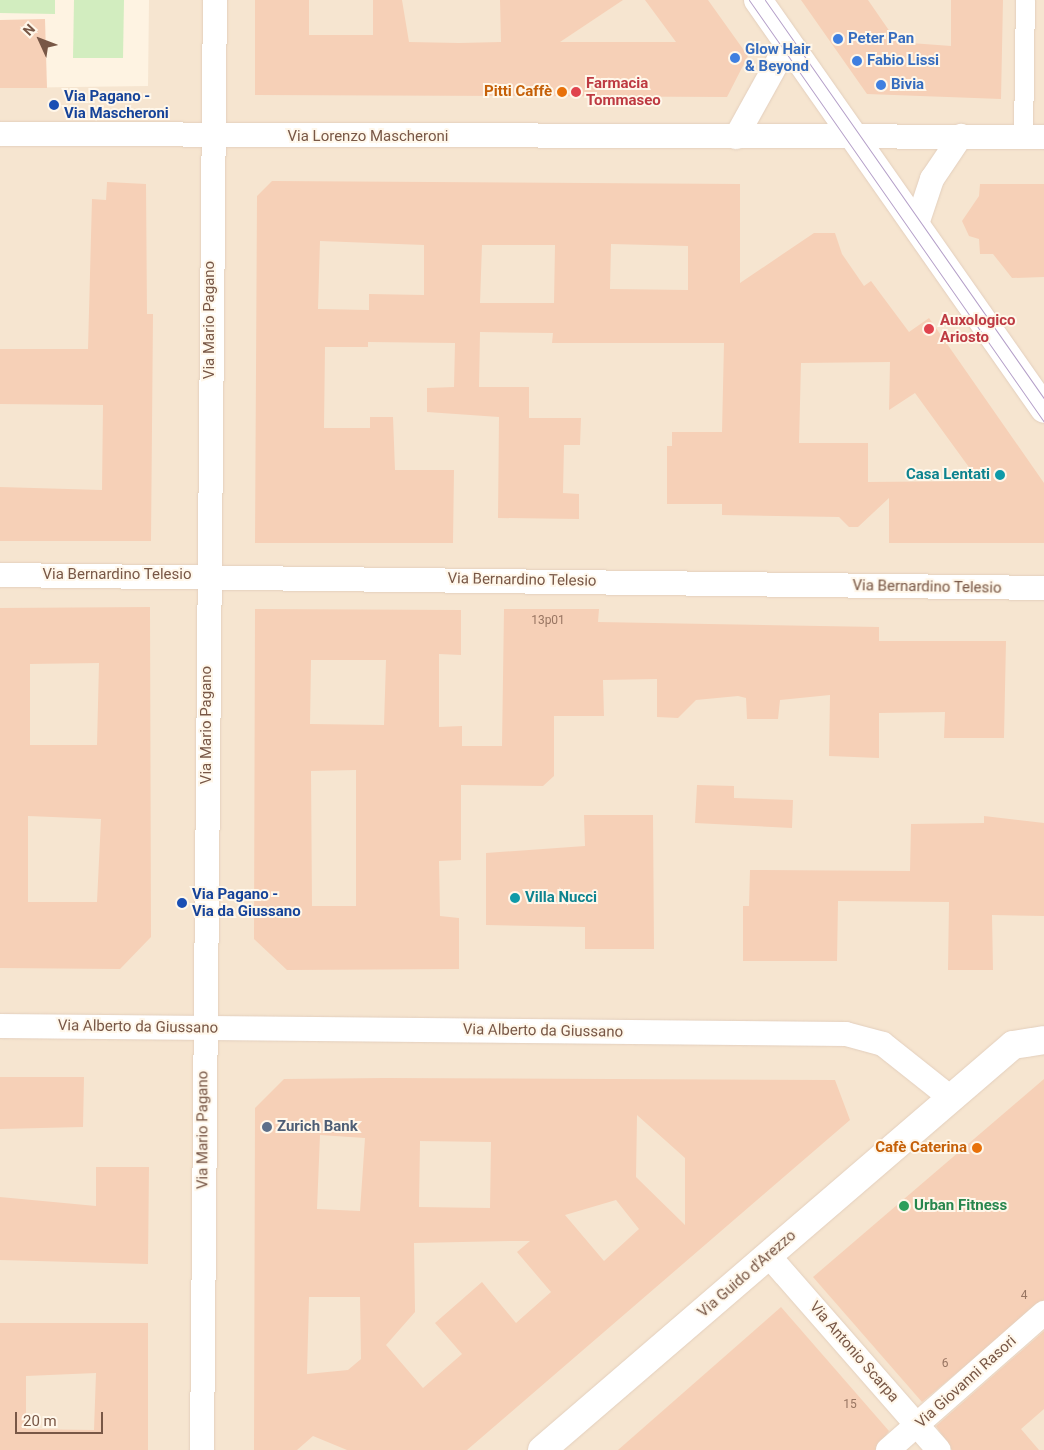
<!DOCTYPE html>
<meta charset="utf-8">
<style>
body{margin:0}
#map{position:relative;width:1044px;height:1450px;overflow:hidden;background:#fef3e2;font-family:Roboto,sans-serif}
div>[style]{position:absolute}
.residential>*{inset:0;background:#f6e5d0}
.green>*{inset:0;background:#d2edbf}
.building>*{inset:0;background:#f6d0b7}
.roads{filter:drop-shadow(0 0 1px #e3cfbd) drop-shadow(0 0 1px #e3cfbd)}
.pedestrian>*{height:19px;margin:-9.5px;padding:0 9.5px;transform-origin:9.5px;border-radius:9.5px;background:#fff}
.minor>*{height:24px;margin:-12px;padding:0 12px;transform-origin:12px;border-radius:12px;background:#fff}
.secondary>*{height:28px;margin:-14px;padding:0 14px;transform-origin:14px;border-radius:14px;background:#fff}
.tram>*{height:1px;margin:-0.5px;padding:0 0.5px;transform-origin:0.5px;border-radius:0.5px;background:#b5a0c9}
.dots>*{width:14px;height:14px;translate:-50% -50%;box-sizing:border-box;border:2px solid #fff7ea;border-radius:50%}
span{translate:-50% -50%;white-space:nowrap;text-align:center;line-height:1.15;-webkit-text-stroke:4px #fff7ea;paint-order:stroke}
.number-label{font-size:12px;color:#987562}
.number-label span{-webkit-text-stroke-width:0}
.shop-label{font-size:15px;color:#366cbe;font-weight:700}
.left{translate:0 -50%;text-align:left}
.health-label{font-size:15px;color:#be3a42;font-weight:700}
.food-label{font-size:15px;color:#c56008;font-weight:700}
.right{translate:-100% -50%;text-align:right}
.transit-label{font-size:15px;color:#164399;font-weight:700}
.street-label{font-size:15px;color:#785746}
.culture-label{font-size:15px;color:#0d838f;font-weight:700}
.service-label{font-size:15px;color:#4e5e75;font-weight:700}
.leisure-label{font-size:15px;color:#27864d;font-weight:700}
.north{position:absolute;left:15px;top:15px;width:50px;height:50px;-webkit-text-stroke:4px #fff7ea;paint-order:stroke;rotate:313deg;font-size:14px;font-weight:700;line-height:20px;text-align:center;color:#785746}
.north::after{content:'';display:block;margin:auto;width:18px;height:22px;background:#785746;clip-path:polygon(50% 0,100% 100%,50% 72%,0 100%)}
.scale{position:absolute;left:15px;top:1412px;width:88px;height:22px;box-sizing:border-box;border:2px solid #785746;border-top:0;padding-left:6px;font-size:15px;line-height:18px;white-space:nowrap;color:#785746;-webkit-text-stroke:4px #fff7ea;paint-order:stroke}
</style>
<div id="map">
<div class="residential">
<i style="clip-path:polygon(149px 0,754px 0,1044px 413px,1044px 1039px,1025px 1038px,540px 1450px,0 1450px,0 88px,148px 86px)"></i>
<i style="clip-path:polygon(761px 0,1044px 0,1044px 405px)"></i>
<i style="clip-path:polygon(1044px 1042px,1044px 1450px,546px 1450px,1013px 1047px)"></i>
</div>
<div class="green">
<i style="clip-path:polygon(0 0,55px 0,55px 14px,0 13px)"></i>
<i style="clip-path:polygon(74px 0,124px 0,123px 58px,73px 58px)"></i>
</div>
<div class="building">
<i style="clip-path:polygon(255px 0,309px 0,309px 35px,373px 35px,373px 0,402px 0,409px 42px,459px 43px,501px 42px,500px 0,623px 0,560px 42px,676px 42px,645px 0,708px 0,748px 56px,727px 97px,255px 95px)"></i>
<i style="clip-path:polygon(801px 0,868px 0,897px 42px,951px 46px,951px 0,1003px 0,1001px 99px,867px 94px)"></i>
<i style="clip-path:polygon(45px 19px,47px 88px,0 88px,0 20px)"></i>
<i style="clip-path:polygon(evenodd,272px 181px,740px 184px,740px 283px,814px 233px,835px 233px,842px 254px,864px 286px,871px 281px,909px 332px,929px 318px,1044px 483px,1044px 543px,889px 543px,889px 498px,858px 527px,849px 527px,839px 517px,722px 515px,722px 504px,667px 504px,667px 446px,672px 446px,672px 432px,722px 432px,724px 343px,552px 343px,553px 333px,480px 332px,479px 387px,529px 387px,529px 418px,581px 418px,580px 445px,564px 445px,563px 493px,579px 494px,579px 519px,498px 518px,499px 417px,427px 412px,427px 388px,454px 387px,455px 343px,368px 342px,368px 347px,325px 347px,324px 428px,370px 428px,370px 417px,393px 417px,395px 470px,454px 470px,453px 543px,255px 543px,257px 196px,272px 181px,320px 241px,424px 245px,424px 295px,369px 294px,369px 310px,318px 309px,320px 241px,272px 181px,611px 244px,688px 246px,688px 290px,610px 289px,611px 244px,272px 181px,482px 245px,555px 245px,554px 303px,480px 303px,482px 245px,272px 181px,890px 362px,889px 410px,915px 393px,979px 481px,868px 482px,868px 443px,799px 443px,801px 363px,890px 362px)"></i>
<i style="clip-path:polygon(107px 182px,146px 184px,147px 314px,153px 314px,151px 541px,0 541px,0 487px,102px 490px,103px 405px,0 404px,0 349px,88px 349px,92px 199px,106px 200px)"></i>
<i style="clip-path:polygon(980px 184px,1044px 184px,1044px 277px,1012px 278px,993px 254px,980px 254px,979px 239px,969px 236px,962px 221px,979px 196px)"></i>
<i style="clip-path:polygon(evenodd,150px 607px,151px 937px,120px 969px,0 968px,0 608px,150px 607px,99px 663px,97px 745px,30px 745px,30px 664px,99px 663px,150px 607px,28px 816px,101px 819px,97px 902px,28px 902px,28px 816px)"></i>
<i style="clip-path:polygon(evenodd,255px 609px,461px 610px,461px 655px,439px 654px,439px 727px,462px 726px,462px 746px,502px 746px,504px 609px,599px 609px,598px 622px,879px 627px,879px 641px,1006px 641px,1004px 738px,944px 738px,945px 712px,879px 713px,879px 758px,829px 756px,830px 695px,780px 700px,778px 719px,747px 719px,746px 698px,738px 696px,696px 700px,678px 718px,657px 717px,657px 679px,603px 680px,604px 716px,554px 716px,554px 776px,543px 786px,461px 785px,461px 860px,439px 861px,440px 916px,459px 918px,459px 969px,287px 970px,254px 939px,255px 609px,311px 660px,386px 660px,384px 725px,310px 724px,311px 660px,255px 609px,356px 770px,356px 906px,312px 906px,311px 771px,356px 770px)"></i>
<i style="clip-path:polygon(697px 785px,734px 786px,734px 798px,793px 800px,792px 828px,695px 823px)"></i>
<i style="clip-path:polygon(584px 815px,653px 815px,654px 949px,585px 949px,585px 927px,486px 925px,486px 853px,585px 846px)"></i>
<i style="clip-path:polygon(984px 816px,1044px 823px,1044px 916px,992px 915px,993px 970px,948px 970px,949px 902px,838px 901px,837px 961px,743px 961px,743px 906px,749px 906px,750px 870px,910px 871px,911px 824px,984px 823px)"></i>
<i style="clip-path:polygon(0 1077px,84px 1077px,83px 1127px,0 1129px)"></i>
<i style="clip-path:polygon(evenodd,385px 1078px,835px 1080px,850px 1120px,467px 1450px,347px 1450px,313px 1436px,297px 1450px,254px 1450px,255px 1108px,284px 1079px,385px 1078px,637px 1115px,685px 1158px,685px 1225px,636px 1177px,637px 1115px,385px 1078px,320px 1135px,365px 1138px,360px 1211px,317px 1209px,320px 1135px,385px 1078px,420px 1141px,491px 1142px,490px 1208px,419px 1207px,420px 1141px,385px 1078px,616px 1200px,639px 1229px,604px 1261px,565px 1215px,616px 1200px,385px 1078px,512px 1241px,530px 1241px,517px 1252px,551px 1292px,516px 1323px,482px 1282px,435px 1323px,462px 1354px,423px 1388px,386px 1345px,415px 1312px,414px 1243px,512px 1241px,385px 1078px,309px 1297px,360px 1297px,361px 1359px,348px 1370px,307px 1374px,309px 1297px)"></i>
<i style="clip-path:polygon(1044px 1079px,1044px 1300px,922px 1402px,813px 1277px)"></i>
<i style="clip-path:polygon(96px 1167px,149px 1167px,148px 1264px,0 1260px,0 1197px,96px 1206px)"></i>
<i style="clip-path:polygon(781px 1307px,889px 1431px,875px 1450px,618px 1450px)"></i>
<i style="clip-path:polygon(evenodd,0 1323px,148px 1323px,148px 1450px,0 1450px,0 1323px,96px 1373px,94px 1430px,26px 1429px,26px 1376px,96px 1373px)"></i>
<i style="clip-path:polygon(1044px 1331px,1044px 1409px,1021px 1429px,1039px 1450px,952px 1450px,936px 1426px)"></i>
</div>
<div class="roads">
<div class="pedestrian">
<i style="left:1023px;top:137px;width:137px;rotate:-89.2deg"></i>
</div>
<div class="minor">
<i style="left:0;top:134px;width:1044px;rotate:0.16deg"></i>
<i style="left:736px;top:137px;width:107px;rotate:-61deg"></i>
<i style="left:916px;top:227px;width:51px;rotate:-71.6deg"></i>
<i style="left:932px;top:179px;width:52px;rotate:-56deg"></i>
<i style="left:0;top:575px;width:1044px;rotate:0.71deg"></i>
<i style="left:0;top:1026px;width:846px;rotate:0.54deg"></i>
<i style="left:846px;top:1034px;width:38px;rotate:15deg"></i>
<i style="left:883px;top:1044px;width:87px;rotate:38.5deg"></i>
<i style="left:768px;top:1255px;width:259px;rotate:48.8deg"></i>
<i style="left:202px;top:1450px;width:1450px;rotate:-89.49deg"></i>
<i style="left:888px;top:1450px;width:208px;rotate:-41.3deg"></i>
</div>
<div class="secondary">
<i style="left:758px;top:0;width:499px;rotate:55deg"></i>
<i style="left:542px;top:1450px;width:621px;rotate:-40.69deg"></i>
<i style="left:1013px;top:1045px;width:31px;rotate:-9deg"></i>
</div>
</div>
<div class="tram">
<i style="left:749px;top:0;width:515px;rotate:55.04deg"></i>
<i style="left:765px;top:0;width:486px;rotate:55deg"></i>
</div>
<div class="dots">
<i style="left:838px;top:39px;background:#3f7fe0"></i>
<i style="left:735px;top:58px;background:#3f7fe0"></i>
<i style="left:857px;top:61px;background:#3f7fe0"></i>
<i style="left:881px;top:85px;background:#3f7fe0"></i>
<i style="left:562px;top:92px;background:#e8710a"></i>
<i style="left:576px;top:92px;background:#e0444e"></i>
<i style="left:54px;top:105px;background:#1a4fb4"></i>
<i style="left:929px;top:329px;background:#e0444e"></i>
<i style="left:1000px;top:475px;background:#0f9aa8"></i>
<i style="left:515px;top:898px;background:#0f9aa8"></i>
<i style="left:182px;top:903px;background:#1a4fb4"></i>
<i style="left:267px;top:1127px;background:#5c6f8a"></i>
<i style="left:977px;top:1148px;background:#e8710a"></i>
<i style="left:904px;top:1206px;background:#2e9e5b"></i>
</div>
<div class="number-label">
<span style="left:548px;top:621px">13p01</span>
<span style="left:1024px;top:1296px">4</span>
<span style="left:945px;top:1364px">6</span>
<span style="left:850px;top:1405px">15</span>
</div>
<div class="shop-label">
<span class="left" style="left:848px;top:39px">Peter Pan</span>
<span class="left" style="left:745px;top:58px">Glow Hair<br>&amp; Beyond</span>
<span class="left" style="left:867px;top:61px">Fabio Lissi</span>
<span class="left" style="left:891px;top:85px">Bivia</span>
</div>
<div class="health-label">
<span class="left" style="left:586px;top:92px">Farmacia<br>Tommaseo</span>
<span class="left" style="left:940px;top:329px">Auxologico<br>Ariosto</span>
</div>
<div class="food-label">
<span class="right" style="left:552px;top:92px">Pitti Caffè</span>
<span class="right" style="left:967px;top:1148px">Cafè Caterina</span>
</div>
<div class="transit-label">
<span class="left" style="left:64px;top:105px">Via Pagano -<br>Via Mascheroni</span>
<span class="left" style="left:192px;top:903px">Via Pagano -<br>Via da Giussano</span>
</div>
<div class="street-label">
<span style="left:368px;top:137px">Via Lorenzo Mascheroni</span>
<span style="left:210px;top:320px;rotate:-90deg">Via Mario Pagano</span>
<span style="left:117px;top:575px">Via Bernardino Telesio</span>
<span style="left:522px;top:580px;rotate:1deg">Via Bernardino Telesio</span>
<span style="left:927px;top:587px;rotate:1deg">Via Bernardino Telesio</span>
<span style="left:207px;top:725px;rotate:-90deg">Via Mario Pagano</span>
<span style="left:138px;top:1027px;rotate:1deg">Via Alberto da Giussano</span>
<span style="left:543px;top:1031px;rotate:1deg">Via Alberto da Giussano</span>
<span style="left:203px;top:1130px;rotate:-90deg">Via Mario Pagano</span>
<span style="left:747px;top:1274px;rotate:-41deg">Via Guido d'Arezzo</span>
<span style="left:854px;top:1352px;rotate:49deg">Via Antonio Scarpa</span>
<span style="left:966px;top:1382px;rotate:-42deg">Via Giovanni Rasori</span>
</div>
<div class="culture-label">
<span class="right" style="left:990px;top:475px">Casa Lentati</span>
<span class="left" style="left:525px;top:898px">Villa Nucci</span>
</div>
<div class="service-label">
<span class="left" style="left:277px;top:1127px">Zurich Bank</span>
</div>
<div class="leisure-label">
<span class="left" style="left:914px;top:1206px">Urban Fitness</span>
</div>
<div class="north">N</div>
<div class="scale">20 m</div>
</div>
